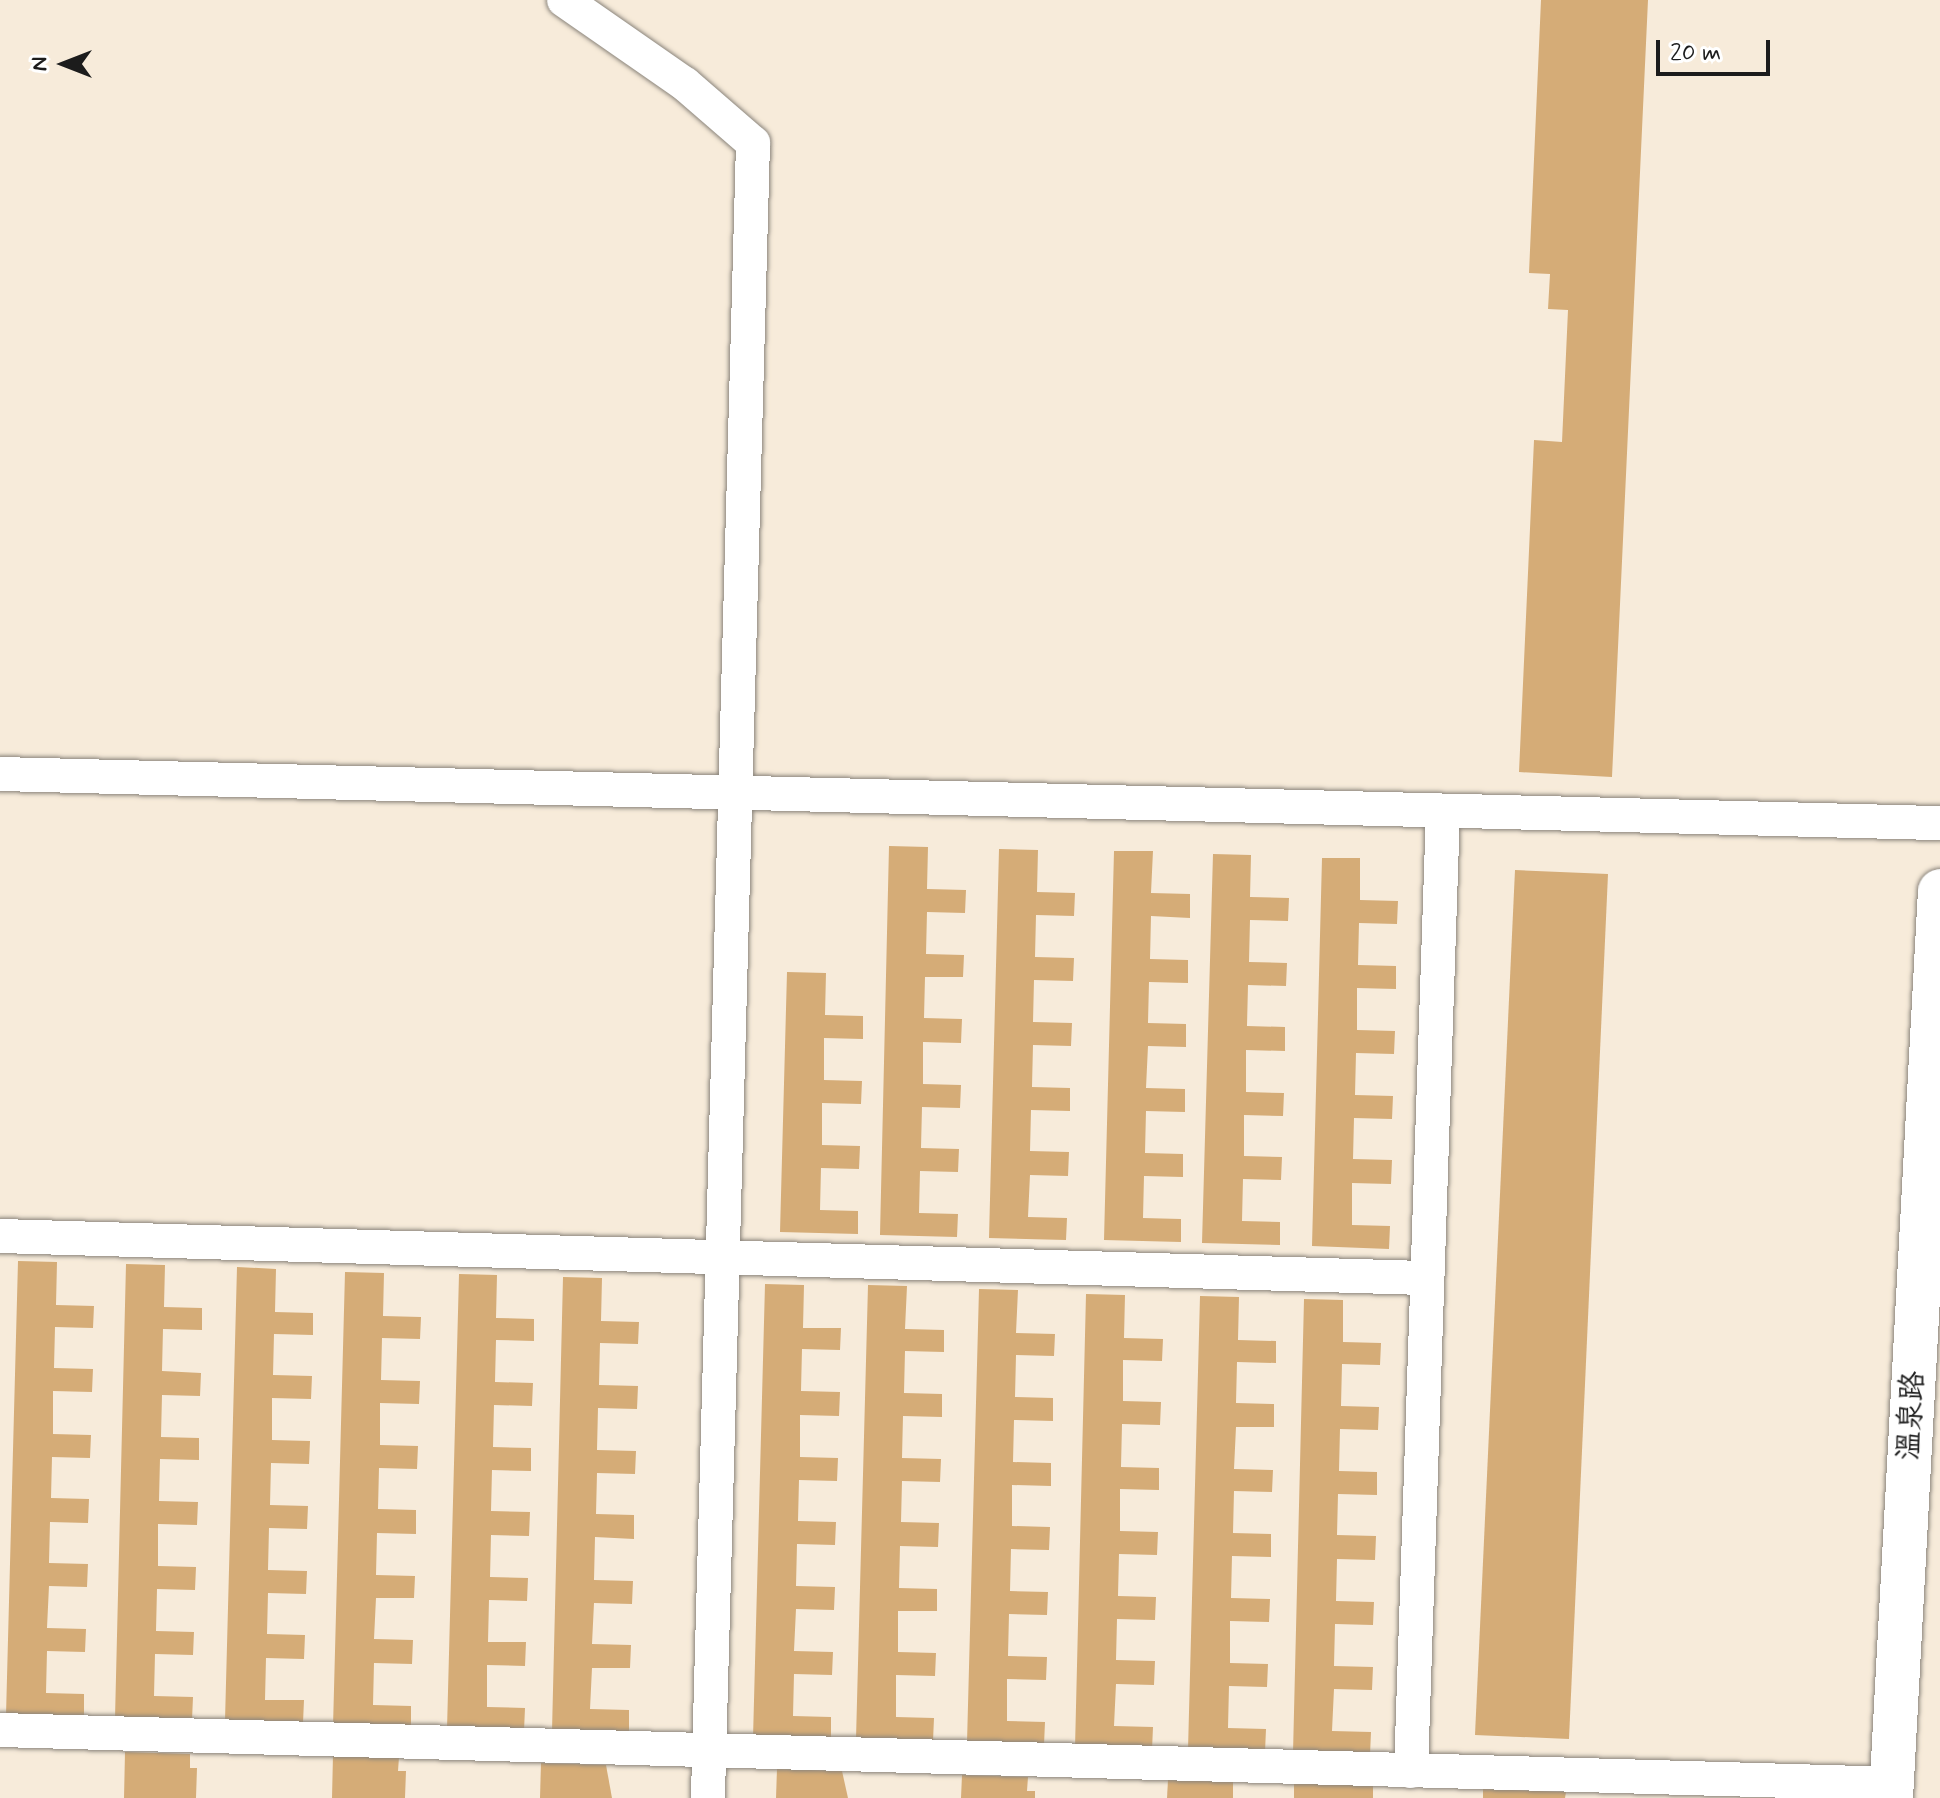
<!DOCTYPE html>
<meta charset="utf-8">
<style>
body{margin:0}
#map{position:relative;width:1940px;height:1798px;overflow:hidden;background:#f7ebda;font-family:Mynerve,"LXGW WenKai TC",sans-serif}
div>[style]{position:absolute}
.building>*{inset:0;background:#d5ac77}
.roads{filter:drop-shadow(0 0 2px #8a847b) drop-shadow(0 0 2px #8a847b)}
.street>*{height:34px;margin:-17px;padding:0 17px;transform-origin:17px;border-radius:17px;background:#fff}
.secondary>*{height:44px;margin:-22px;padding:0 22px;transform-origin:22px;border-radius:22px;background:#fff}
span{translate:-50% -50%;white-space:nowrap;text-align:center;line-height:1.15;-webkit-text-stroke:6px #fff;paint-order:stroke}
.street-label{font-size:30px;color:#1c1c1c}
.north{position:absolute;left:24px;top:24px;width:80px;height:80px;-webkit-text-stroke:6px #fff;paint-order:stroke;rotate:270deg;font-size:22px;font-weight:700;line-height:32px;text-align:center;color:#1c1c1c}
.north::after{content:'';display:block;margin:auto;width:28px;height:36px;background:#1c1c1c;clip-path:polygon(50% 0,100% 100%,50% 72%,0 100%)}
.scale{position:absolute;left:1656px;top:40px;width:114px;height:36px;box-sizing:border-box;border:4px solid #1c1c1c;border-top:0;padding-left:10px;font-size:24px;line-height:28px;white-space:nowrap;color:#1c1c1c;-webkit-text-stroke:6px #fff;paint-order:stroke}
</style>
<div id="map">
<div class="building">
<i style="clip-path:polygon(1541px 0,1648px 0,1612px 777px,1519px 772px,1534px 440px,1562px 442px,1568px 310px,1548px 309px,1550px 274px,1529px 273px)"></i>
<i style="clip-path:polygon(889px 846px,928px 847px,927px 889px,966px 890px,965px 913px,927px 912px,926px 954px,964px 955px,963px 977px,925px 977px,924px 1018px,962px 1019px,961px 1043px,923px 1042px,923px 1084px,961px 1085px,960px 1108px,922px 1107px,921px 1148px,959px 1149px,958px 1172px,920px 1171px,919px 1213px,958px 1214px,957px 1237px,880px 1235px)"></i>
<i style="clip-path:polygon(999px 849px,1038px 850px,1037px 892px,1075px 893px,1074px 916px,1036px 915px,1035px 957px,1074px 958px,1073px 981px,1034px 980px,1033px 1022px,1072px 1023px,1071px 1046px,1033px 1045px,1032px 1087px,1070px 1088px,1070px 1111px,1031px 1110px,1030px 1151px,1069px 1152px,1068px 1176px,1030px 1175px,1028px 1217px,1067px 1218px,1066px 1240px,989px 1238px)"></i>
<i style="clip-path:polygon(1114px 851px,1153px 851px,1151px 893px,1190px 894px,1190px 918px,1151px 916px,1150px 959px,1188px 960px,1188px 983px,1149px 982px,1148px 1023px,1186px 1024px,1186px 1047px,1148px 1046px,1146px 1088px,1185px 1089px,1185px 1112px,1146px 1111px,1145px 1153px,1183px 1154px,1183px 1177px,1144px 1176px,1143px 1218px,1181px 1219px,1181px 1242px,1104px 1240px)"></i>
<i style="clip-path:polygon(1213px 854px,1251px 855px,1250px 897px,1289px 898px,1288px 921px,1250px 920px,1249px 962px,1287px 963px,1286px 986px,1248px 985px,1247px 1026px,1285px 1027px,1285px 1051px,1246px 1050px,1246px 1092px,1284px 1093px,1283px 1116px,1244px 1115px,1244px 1156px,1282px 1157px,1281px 1180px,1243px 1179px,1242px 1221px,1280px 1222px,1280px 1245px,1202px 1243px)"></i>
<i style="clip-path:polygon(1322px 858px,1360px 858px,1360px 900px,1398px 901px,1397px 924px,1359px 923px,1358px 965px,1396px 966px,1396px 989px,1357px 988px,1357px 1030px,1395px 1031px,1394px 1054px,1356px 1053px,1355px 1095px,1393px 1096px,1392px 1119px,1354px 1118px,1353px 1159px,1392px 1160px,1391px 1184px,1352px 1183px,1352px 1225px,1390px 1226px,1389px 1249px,1312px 1246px)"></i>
<i style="clip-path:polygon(1515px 870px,1608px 874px,1569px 1739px,1475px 1735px)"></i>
<i style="clip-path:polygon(787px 972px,826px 973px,825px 1015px,863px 1016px,863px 1039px,824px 1038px,824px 1080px,862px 1081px,861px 1104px,822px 1103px,822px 1145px,860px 1146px,859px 1169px,821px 1168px,820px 1210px,858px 1211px,858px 1234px,780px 1232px)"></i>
<i style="clip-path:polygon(18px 1261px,57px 1262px,56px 1305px,94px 1306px,93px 1328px,55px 1327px,54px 1368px,93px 1369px,92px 1392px,53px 1391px,53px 1434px,91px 1435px,90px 1458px,52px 1457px,51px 1498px,89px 1499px,88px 1523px,50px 1522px,49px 1563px,88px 1564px,87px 1587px,49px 1586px,47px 1628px,86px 1629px,85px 1652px,47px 1651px,46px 1693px,84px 1694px,84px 1717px,6px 1715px)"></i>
<i style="clip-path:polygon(126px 1264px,165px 1265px,164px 1307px,202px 1308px,202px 1330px,163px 1329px,162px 1371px,201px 1373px,200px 1396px,162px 1395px,161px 1437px,199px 1438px,199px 1460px,160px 1459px,159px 1501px,198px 1502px,197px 1525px,158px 1524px,158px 1566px,196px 1567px,195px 1590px,157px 1589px,156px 1631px,194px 1632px,193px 1655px,155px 1654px,154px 1696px,193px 1697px,192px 1720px,115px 1718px)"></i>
<i style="clip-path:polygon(237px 1267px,276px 1269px,275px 1312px,313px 1313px,313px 1335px,274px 1334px,273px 1375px,312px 1376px,311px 1399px,272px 1398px,272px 1440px,310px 1441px,309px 1464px,271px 1463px,270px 1505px,308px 1506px,307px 1529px,269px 1528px,268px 1570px,307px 1571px,306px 1594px,268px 1593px,267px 1634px,305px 1635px,304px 1659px,266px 1658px,265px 1700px,304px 1700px,303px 1723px,225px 1721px)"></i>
<i style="clip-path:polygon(345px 1272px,384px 1273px,383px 1316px,421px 1317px,420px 1339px,382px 1338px,381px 1380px,420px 1381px,419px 1404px,380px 1403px,380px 1445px,418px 1446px,417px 1469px,379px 1468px,378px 1509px,416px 1510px,416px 1534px,377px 1533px,376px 1575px,415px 1576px,414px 1598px,376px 1598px,374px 1639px,413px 1640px,412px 1664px,374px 1663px,373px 1705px,411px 1706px,411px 1729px,333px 1727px)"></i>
<i style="clip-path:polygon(459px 1274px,497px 1275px,496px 1318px,534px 1319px,534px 1341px,496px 1340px,495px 1382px,533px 1383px,532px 1406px,494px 1405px,493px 1447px,531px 1448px,531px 1471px,492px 1470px,491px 1511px,530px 1512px,529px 1536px,491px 1535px,490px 1577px,528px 1578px,527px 1601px,489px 1600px,488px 1642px,526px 1642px,525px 1666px,487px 1665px,487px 1707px,525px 1708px,524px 1731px,447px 1729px)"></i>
<i style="clip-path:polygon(563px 1277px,602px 1278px,601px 1321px,639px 1322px,638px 1344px,600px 1343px,599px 1385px,638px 1386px,637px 1409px,598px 1408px,597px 1450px,636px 1451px,635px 1474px,597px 1473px,596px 1514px,634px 1515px,634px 1539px,595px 1537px,594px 1580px,633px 1581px,632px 1604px,594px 1603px,592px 1644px,631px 1645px,630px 1668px,592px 1668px,590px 1709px,629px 1710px,629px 1733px,552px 1731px)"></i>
<i style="clip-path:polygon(765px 1284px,804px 1285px,803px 1328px,841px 1328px,840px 1350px,802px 1349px,801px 1391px,840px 1392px,839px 1416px,800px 1415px,800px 1457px,838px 1458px,837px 1481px,799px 1480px,798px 1521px,836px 1522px,835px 1545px,797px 1544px,796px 1586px,835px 1587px,834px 1610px,796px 1609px,794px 1651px,833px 1652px,832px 1675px,794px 1674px,793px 1716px,831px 1717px,831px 1740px,753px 1738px)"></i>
<i style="clip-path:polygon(868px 1285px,907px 1286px,905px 1329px,944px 1330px,944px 1352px,905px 1351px,904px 1393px,942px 1394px,942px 1417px,903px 1416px,902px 1458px,941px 1459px,940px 1482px,902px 1481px,901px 1522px,939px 1523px,938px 1547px,900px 1546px,899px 1588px,937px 1589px,937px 1611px,898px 1611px,898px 1652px,936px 1653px,935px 1676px,896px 1675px,896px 1717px,934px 1718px,933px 1741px,856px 1739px)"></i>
<i style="clip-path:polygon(979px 1289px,1018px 1290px,1016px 1333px,1055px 1334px,1054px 1356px,1016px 1355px,1015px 1397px,1053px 1398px,1053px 1421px,1014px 1420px,1013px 1462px,1051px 1463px,1051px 1486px,1012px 1485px,1012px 1526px,1050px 1527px,1049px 1550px,1011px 1549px,1010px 1591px,1048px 1592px,1047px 1615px,1009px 1614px,1008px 1656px,1047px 1657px,1046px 1680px,1007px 1679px,1007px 1721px,1045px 1722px,1044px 1745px,967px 1743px)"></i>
<i style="clip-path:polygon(1086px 1294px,1125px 1295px,1124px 1338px,1163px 1339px,1162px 1361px,1123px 1360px,1123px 1401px,1161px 1402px,1160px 1425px,1122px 1424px,1121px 1467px,1159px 1468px,1159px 1490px,1120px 1489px,1120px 1531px,1158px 1532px,1157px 1555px,1119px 1554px,1118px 1596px,1156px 1597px,1155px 1620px,1117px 1619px,1116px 1660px,1155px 1661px,1154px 1685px,1116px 1684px,1114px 1726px,1153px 1727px,1152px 1750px,1075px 1748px)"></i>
<i style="clip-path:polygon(1200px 1296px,1239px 1297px,1238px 1340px,1276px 1341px,1276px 1363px,1237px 1362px,1236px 1403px,1274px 1404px,1274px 1427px,1236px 1427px,1234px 1469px,1273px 1470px,1272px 1492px,1234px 1491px,1233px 1533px,1271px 1534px,1271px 1557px,1232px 1556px,1231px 1598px,1270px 1599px,1269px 1622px,1230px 1621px,1230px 1663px,1268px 1664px,1267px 1687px,1229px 1686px,1228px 1728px,1266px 1729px,1265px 1752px,1188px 1750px)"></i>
<i style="clip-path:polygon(1304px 1299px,1343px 1300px,1343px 1342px,1381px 1343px,1380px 1365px,1342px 1364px,1341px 1406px,1379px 1407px,1378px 1430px,1340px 1429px,1339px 1471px,1377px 1472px,1377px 1495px,1338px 1494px,1337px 1535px,1376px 1536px,1375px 1560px,1337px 1559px,1336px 1601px,1374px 1602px,1373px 1625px,1335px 1624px,1334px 1666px,1373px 1667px,1372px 1690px,1334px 1689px,1332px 1731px,1371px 1732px,1370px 1755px,1293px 1753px)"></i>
<i style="clip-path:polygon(125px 1752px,190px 1754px,190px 1768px,197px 1768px,196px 1798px,124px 1798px)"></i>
<i style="clip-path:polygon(333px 1755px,399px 1757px,398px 1771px,406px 1771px,405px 1798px,332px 1798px)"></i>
<i style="clip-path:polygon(541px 1763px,606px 1765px,612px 1798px,540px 1798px)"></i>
<i style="clip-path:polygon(777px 1769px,842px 1771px,848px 1798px,776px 1798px)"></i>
<i style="clip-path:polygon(962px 1775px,1028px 1777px,1027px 1791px,1035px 1791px,1035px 1798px,961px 1798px)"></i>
<i style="clip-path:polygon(1168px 1780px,1233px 1782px,1233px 1798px,1167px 1798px)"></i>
<i style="clip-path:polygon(1294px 1780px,1373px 1783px,1373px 1798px,1294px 1798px)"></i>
<i style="clip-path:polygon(1483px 1789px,1566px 1792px,1565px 1798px,1483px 1798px)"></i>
</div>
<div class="roads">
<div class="street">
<i style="left:564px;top:0;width:147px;rotate:34.8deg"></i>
<i style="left:685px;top:84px;width:90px;rotate:40.9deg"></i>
<i style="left:753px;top:143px;width:1656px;rotate:91.56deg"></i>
<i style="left:0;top:774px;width:1941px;rotate:1.45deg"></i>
<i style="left:0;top:1236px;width:1428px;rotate:1.69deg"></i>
<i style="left:0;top:1730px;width:1893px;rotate:1.63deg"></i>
<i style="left:1411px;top:1771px;width:959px;rotate:-88.09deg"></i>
</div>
<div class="secondary">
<i style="left:1891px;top:1798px;width:908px;rotate:-86.91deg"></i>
</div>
</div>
<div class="street-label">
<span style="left:1912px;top:1416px;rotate:-87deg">温泉路</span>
</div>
<div class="north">N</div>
<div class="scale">20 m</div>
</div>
